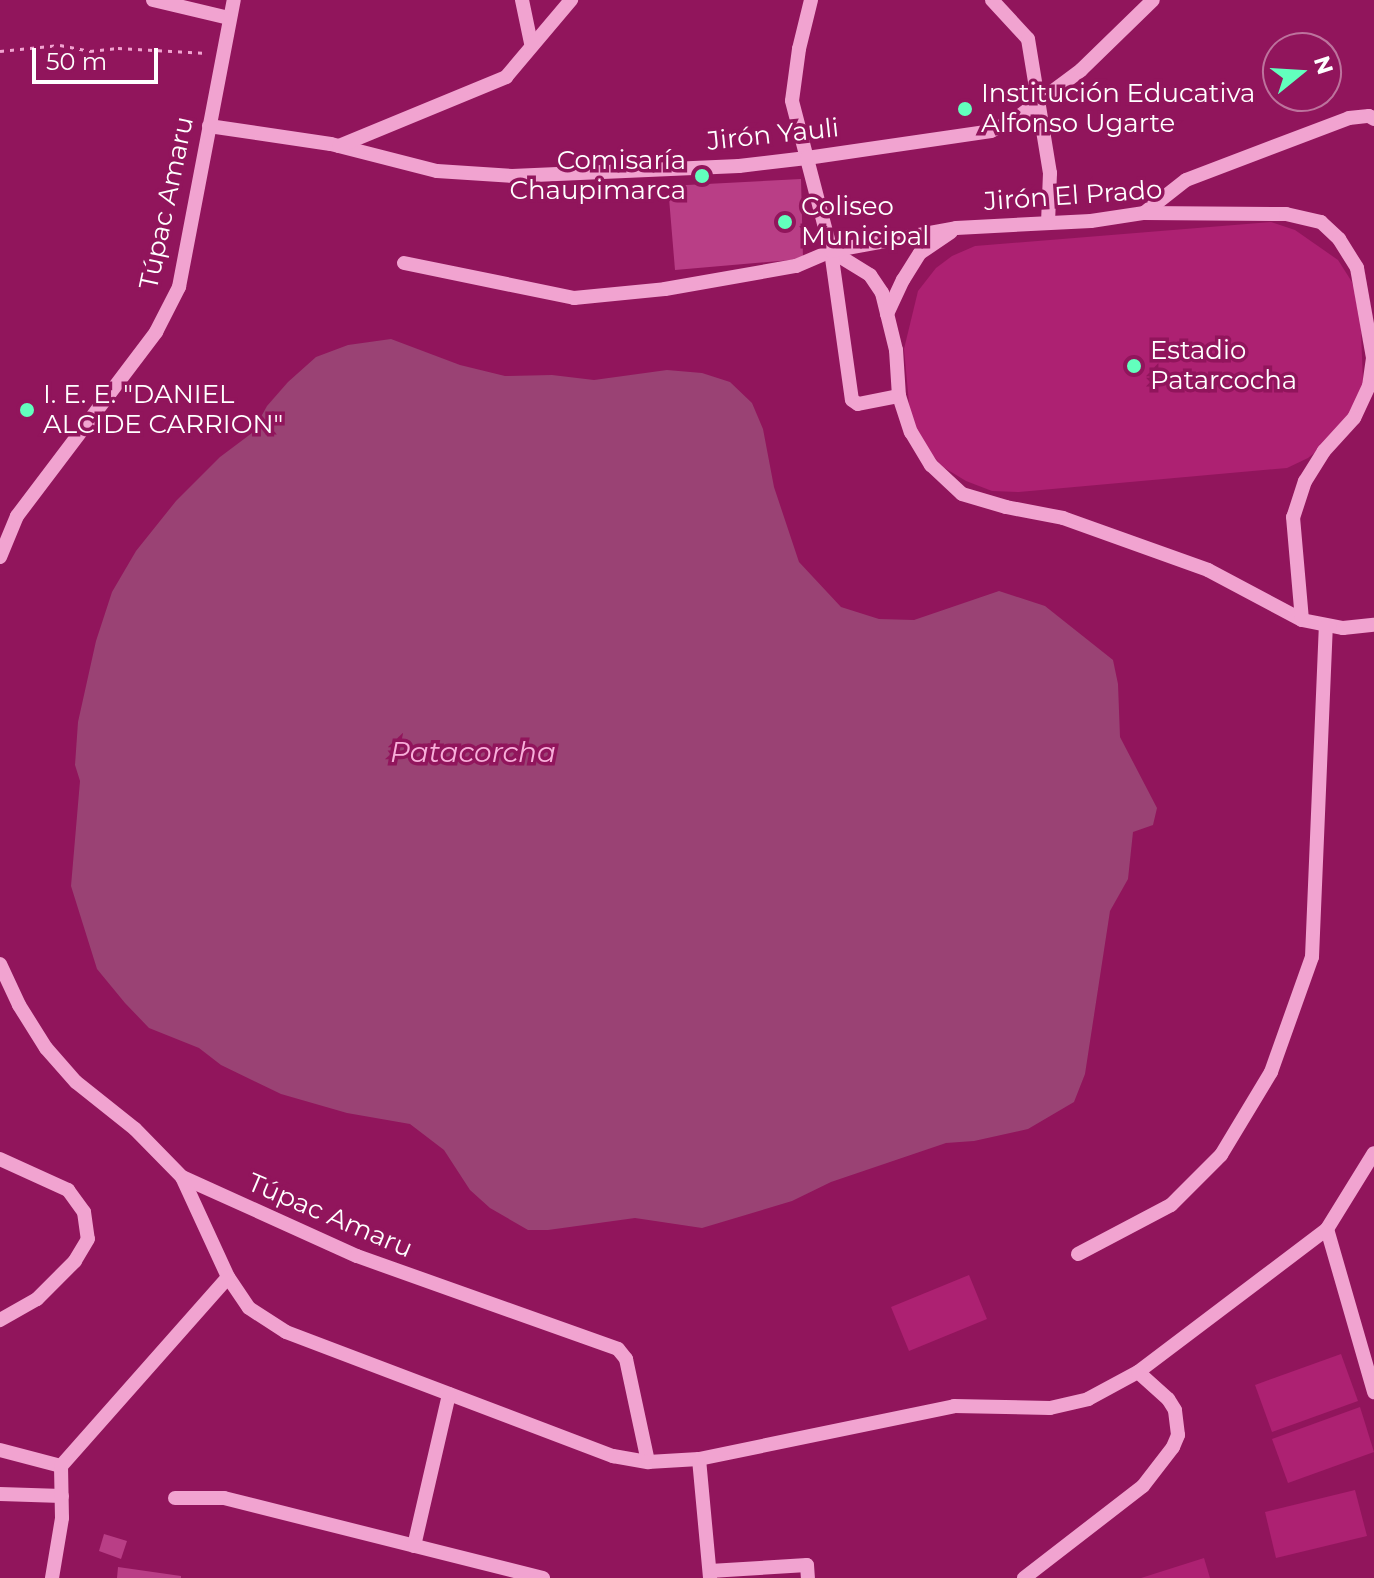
<!DOCTYPE html>
<meta charset="utf-8">
<style>
body{margin:0}
#map{position:relative;width:1374px;height:1578px;overflow:hidden;background:#91155c;font-family:Montserrat,sans-serif}
div>[style]{position:absolute}
.green>*{inset:0;background:#ad2172}
.water>*{inset:0;background:#9a4274}
.building>*{inset:0;background:#b93e86}
.path>*{height:3px;margin-top:-1.5px;transform-origin:0;background:repeating-linear-gradient(90deg,#f1a3d0 0 4px,transparent 0 10px)}
.minor>*{height:14px;margin:-7px;padding:0 7px;transform-origin:7px;border-radius:7px;background:#f1a3d0}
.dots>*{width:22px;height:22px;translate:-50% -50%;box-sizing:border-box;border:4px solid #91155c;border-radius:50%}
span{translate:-50% -50%;white-space:nowrap;text-align:center;line-height:1.15;-webkit-text-stroke:7px #91155c;paint-order:stroke}
.poi-label{font-size:26px;color:#fff}
.left{translate:0 -50%;text-align:left}
.right{translate:-100% -50%;text-align:right}
.street-label{font-size:26px;color:#fff}
.water-label{font-size:28px;color:#f8afda;font-style:italic}
.north{position:absolute;left:1262px;top:32px;width:80px;height:80px;box-sizing:border-box;background:#91155c;border:2px solid #bd739d;border-radius:50%;rotate:72deg;font-size:22px;font-weight:700;line-height:32px;text-align:center;color:#fff}
.north::after{content:'';display:block;margin:auto;width:28px;height:36px;background:#62ffbd;clip-path:polygon(50% 0,100% 100%,50% 72%,0 100%)}
.scale{position:absolute;left:32px;top:48px;width:126px;height:36px;box-sizing:border-box;border:4px solid #fff;border-top:0;padding-left:10px;font-size:24px;line-height:28px;white-space:nowrap;color:#fff;-webkit-text-stroke:6px #91155c;paint-order:stroke}
</style>
<div id="map">
<div class="green">
<i style="clip-path:polygon(1271px 222px,1295px 230px,1338px 260px,1352px 282px,1360px 307px,1363px 382px,1357px 405px,1327px 443px,1308px 458px,1287px 468px,1019px 492px,992px 491px,966px 481px,943px 467px,922px 444px,910px 414px,904px 349px,918px 291px,936px 268px,952px 256px,975px 246px)"></i>
<i style="clip-path:polygon(969px 1275px,987px 1319px,909px 1351px,891px 1307px)"></i>
<i style="clip-path:polygon(1341px 1354px,1358px 1401px,1272px 1432px,1255px 1385px)"></i>
<i style="clip-path:polygon(1360px 1407px,1374px 1452px,1288px 1483px,1272px 1439px)"></i>
<i style="clip-path:polygon(1355px 1490px,1367px 1536px,1276px 1558px,1265px 1512px)"></i>
<i style="clip-path:polygon(1204px 1558px,1210px 1578px,1141px 1578px)"></i>
</div>
<div class="water">
<i style="clip-path:polygon(391px 339px,460px 365px,505px 376px,552px 375px,594px 380px,667px 370px,702px 373px,730px 382px,752px 403px,763px 429px,774px 487px,799px 562px,841px 607px,879px 619px,914px 620px,999px 591px,1045px 606px,1113px 660px,1118px 684px,1120px 737px,1157px 808px,1153px 825px,1133px 832px,1128px 879px,1110px 911px,1085px 1074px,1074px 1102px,1028px 1129px,974px 1141px,946px 1143px,831px 1182px,792px 1201px,702px 1228px,635px 1218px,548px 1230px,528px 1230px,490px 1208px,470px 1190px,444px 1150px,410px 1124px,347px 1113px,281px 1094px,221px 1065px,199px 1048px,149px 1028px,125px 1003px,97px 969px,71px 886px,80px 781px,75px 765px,78px 722px,96px 641px,112px 592px,136px 551px,176px 501px,220px 457px,252px 433px,267px 406px,288px 382px,316px 357px,348px 345px)"></i>
</div>
<div class="building">
<i style="clip-path:polygon(801px 179px,803px 259px,675px 270px,668px 186px)"></i>
<i style="clip-path:polygon(104px 1534px,127px 1541px,121px 1559px,99px 1551px)"></i>
<i style="clip-path:polygon(118px 1567px,181px 1576px,181px 1578px,117px 1578px)"></i>
</div>
<div class="path">
<i style="left:0;top:51px;width:60px;rotate:-5.7deg"></i>
<i style="left:60px;top:45px;width:31px;rotate:11deg"></i>
<i style="left:90px;top:51px;width:28px;rotate:-6deg"></i>
<i style="left:118px;top:48px;width:89px;rotate:3.2deg"></i>
</div>
<div class="minor">
<i style="left:153px;top:0;width:78px;rotate:13.3deg"></i>
<i style="left:522px;top:0;width:44px;rotate:78.2deg"></i>
<i style="left:811px;top:0;width:50px;rotate:103.8deg"></i>
<i style="left:799px;top:49px;width:52px;rotate:97.7deg"></i>
<i style="left:792px;top:101px;width:155px;rotate:75.4deg"></i>
<i style="left:831px;top:251px;width:46px;rotate:31.6deg"></i>
<i style="left:870px;top:275px;width:22px;rotate:56deg"></i>
<i style="left:882px;top:293px;width:59px;rotate:76.2deg"></i>
<i style="left:896px;top:350px;width:46px;rotate:86.3deg"></i>
<i style="left:899px;top:396px;width:38px;rotate:72deg"></i>
<i style="left:911px;top:432px;width:39px;rotate:59deg"></i>
<i style="left:931px;top:465px;width:42px;rotate:43.1deg"></i>
<i style="left:962px;top:494px;width:46px;rotate:16.5deg"></i>
<i style="left:1006px;top:507px;width:58px;rotate:10.9deg"></i>
<i style="left:1063px;top:518px;width:154px;rotate:19.7deg"></i>
<i style="left:1208px;top:570px;width:106px;rotate:28deg"></i>
<i style="left:1302px;top:620px;width:42px;rotate:11deg"></i>
<i style="left:1343px;top:628px;width:31px;rotate:-6deg"></i>
<i style="left:992px;top:0;width:53px;rotate:47.3deg"></i>
<i style="left:1028px;top:39px;width:136px;rotate:80.7deg"></i>
<i style="left:1050px;top:173px;width:49px;rotate:92.3deg"></i>
<i style="left:209px;top:126px;width:123px;rotate:8.4deg"></i>
<i style="left:331px;top:144px;width:109px;rotate:14.3deg"></i>
<i style="left:437px;top:171px;width:75px;rotate:3.8deg"></i>
<i style="left:512px;top:176px;width:227px;rotate:-2.5deg"></i>
<i style="left:739px;top:166px;width:68px;rotate:-6.7deg"></i>
<i style="left:807px;top:158px;width:186px;rotate:-8.3deg"></i>
<i style="left:991px;top:131px;width:25px;rotate:-26deg"></i>
<i style="left:1014px;top:120px;width:84px;rotate:-36.7deg"></i>
<i style="left:1081px;top:70px;width:100px;rotate:-44.2deg"></i>
<i style="left:339px;top:146px;width:181px;rotate:-22.4deg"></i>
<i style="left:506px;top:77px;width:101px;rotate:-49.8deg"></i>
<i style="left:1144px;top:213px;width:53px;rotate:-38.2deg"></i>
<i style="left:1186px;top:180px;width:174px;rotate:-20.8deg"></i>
<i style="left:1349px;top:118px;width:20px;rotate:-6deg"></i>
<i style="left:1369px;top:116px;width:6px;rotate:31deg"></i>
<i style="left:831px;top:251px;width:150px;rotate:82deg"></i>
<i style="left:852px;top:400px;width:7px;rotate:34deg"></i>
<i style="left:858px;top:404px;width:42px;rotate:-11deg"></i>
<i style="left:404px;top:263px;width:174px;rotate:11.6deg"></i>
<i style="left:574px;top:298px;width:91px;rotate:-5.6deg"></i>
<i style="left:665px;top:289px;width:133px;rotate:-10deg"></i>
<i style="left:796px;top:266px;width:38px;rotate:-23deg"></i>
<i style="left:831px;top:251px;width:127px;rotate:-10.4deg"></i>
<i style="left:956px;top:228px;width:135px;rotate:-3deg"></i>
<i style="left:1091px;top:221px;width:54px;rotate:-8.6deg"></i>
<i style="left:1144px;top:213px;width:142px;rotate:0.4deg"></i>
<i style="left:1286px;top:214px;width:36px;rotate:13deg"></i>
<i style="left:1321px;top:222px;width:25px;rotate:43deg"></i>
<i style="left:1339px;top:239px;width:34px;rotate:58deg"></i>
<i style="left:1357px;top:268px;width:91px;rotate:79.9deg"></i>
<i style="left:1373px;top:358px;width:28px;rotate:98deg"></i>
<i style="left:1369px;top:386px;width:35px;rotate:115deg"></i>
<i style="left:1354px;top:418px;width:45px;rotate:132.3deg"></i>
<i style="left:1324px;top:451px;width:36px;rotate:122deg"></i>
<i style="left:1305px;top:481px;width:38px;rotate:108deg"></i>
<i style="left:1293px;top:517px;width:103px;rotate:85deg"></i>
<i style="left:887px;top:314px;width:38px;rotate:-65deg"></i>
<i style="left:903px;top:280px;width:32px;rotate:-58deg"></i>
<i style="left:920px;top:253px;width:37px;rotate:-34deg"></i>
<i style="left:0;top:557px;width:44px;rotate:-67.5deg"></i>
<i style="left:17px;top:516px;width:231px;rotate:-52.9deg"></i>
<i style="left:156px;top:332px;width:51px;rotate:-62.9deg"></i>
<i style="left:179px;top:287px;width:292px;rotate:-79.2deg"></i>
<i style="left:0;top:964px;width:45px;rotate:65.1deg"></i>
<i style="left:19px;top:1005px;width:51px;rotate:57.9deg"></i>
<i style="left:46px;top:1048px;width:45px;rotate:48.6deg"></i>
<i style="left:76px;top:1082px;width:75px;rotate:38.5deg"></i>
<i style="left:135px;top:1129px;width:67px;rotate:45.6deg"></i>
<i style="left:182px;top:1177px;width:192px;rotate:24.3deg"></i>
<i style="left:357px;top:1256px;width:277px;rotate:19.6deg"></i>
<i style="left:618px;top:1349px;width:13px;rotate:51deg"></i>
<i style="left:626px;top:1359px;width:105px;rotate:77.9deg"></i>
<i style="left:0;top:1159px;width:75px;rotate:24.5deg"></i>
<i style="left:68px;top:1190px;width:27px;rotate:54deg"></i>
<i style="left:84px;top:1212px;width:27px;rotate:82deg"></i>
<i style="left:88px;top:1239px;width:26px;rotate:121deg"></i>
<i style="left:75px;top:1261px;width:54px;rotate:135deg"></i>
<i style="left:37px;top:1299px;width:43px;rotate:150.4deg"></i>
<i style="left:182px;top:1177px;width:110px;rotate:65.3deg"></i>
<i style="left:228px;top:1277px;width:37px;rotate:56deg"></i>
<i style="left:249px;top:1308px;width:44px;rotate:33deg"></i>
<i style="left:286px;top:1332px;width:350px;rotate:20.8deg"></i>
<i style="left:613px;top:1456px;width:36px;rotate:10deg"></i>
<i style="left:648px;top:1462px;width:51px;rotate:-3.4deg"></i>
<i style="left:699px;top:1459px;width:260px;rotate:-11.7deg"></i>
<i style="left:954px;top:1406px;width:96px;rotate:1.2deg"></i>
<i style="left:1050px;top:1408px;width:39px;rotate:-13deg"></i>
<i style="left:1088px;top:1399px;width:57px;rotate:-28.4deg"></i>
<i style="left:1138px;top:1372px;width:237px;rotate:-37.1deg"></i>
<i style="left:1327px;top:1229px;width:89px;rotate:-58.3deg"></i>
<i style="left:1327px;top:1229px;width:170px;rotate:73.9deg"></i>
<i style="left:1078px;top:1254px;width:105px;rotate:-27.8deg"></i>
<i style="left:1171px;top:1205px;width:71px;rotate:-45deg"></i>
<i style="left:1221px;top:1155px;width:97px;rotate:-58.9deg"></i>
<i style="left:1271px;top:1072px;width:122px;rotate:-70.4deg"></i>
<i style="left:1312px;top:957px;width:331px;rotate:-87.6deg"></i>
<i style="left:0;top:1450px;width:63px;rotate:14.7deg"></i>
<i style="left:699px;top:1459px;width:120px;rotate:84.7deg"></i>
<i style="left:0;top:1494px;width:62px;rotate:1.8deg"></i>
<i style="left:175px;top:1498px;width:49px"></i>
<i style="left:224px;top:1498px;width:329px;rotate:14.1deg"></i>
<i style="left:414px;top:1546px;width:156px;rotate:-77deg"></i>
<i style="left:710px;top:1571px;width:97px;rotate:-3.5deg"></i>
<i style="left:807px;top:1565px;width:13px;rotate:86deg"></i>
<i style="left:52px;top:1578px;width:61px;rotate:-80.5deg"></i>
<i style="left:62px;top:1518px;width:52px;rotate:-91.1deg"></i>
<i style="left:61px;top:1466px;width:252px;rotate:-48.5deg"></i>
<i style="left:1024px;top:1578px;width:150px;rotate:-37.7deg"></i>
<i style="left:1143px;top:1486px;width:49px;rotate:-52.4deg"></i>
<i style="left:1173px;top:1447px;width:13px;rotate:-67deg"></i>
<i style="left:1178px;top:1435px;width:25px;rotate:-97deg"></i>
<i style="left:1175px;top:1410px;width:13px;rotate:-122deg"></i>
<i style="left:1168px;top:1399px;width:40px;rotate:-138deg"></i>
</div>
<div class="dots">
<i style="left:965px;top:109px;background:#62ffbd"></i>
<i style="left:702px;top:176px;background:#62ffbd"></i>
<i style="left:785px;top:222px;background:#62ffbd"></i>
<i style="left:1134px;top:366px;background:#62ffbd"></i>
<i style="left:27px;top:410px;background:#62ffbd"></i>
</div>
<div class="poi-label">
<span class="left" style="left:981px;top:109px">Institución Educativa<br>Alfonso Ugarte</span>
<span class="right" style="left:686px;top:176px">Comisaría<br>Chaupimarca</span>
<span class="left" style="left:801px;top:222px">Coliseo<br>Municipal</span>
<span class="left" style="left:1150px;top:366px">Estadio<br>Patarcocha</span>
<span class="left" style="left:43px;top:410px">I. E. E. "DANIEL<br>ALCIDE CARRION"</span>
</div>
<div class="street-label">
<span style="left:773px;top:135px;rotate:-6deg">Jirón Yauli</span>
<span style="left:1073px;top:196px;rotate:-4deg">Jirón El Prado</span>
<span style="left:167px;top:203px;rotate:-78deg">Túpac Amaru</span>
<span style="left:330px;top:1216px;rotate:23deg">Túpac Amaru</span>
</div>
<div class="water-label">
<span style="left:473px;top:752px">Patacorcha</span>
</div>
<div class="north">N</div>
<div class="scale">50 m</div>
</div>
